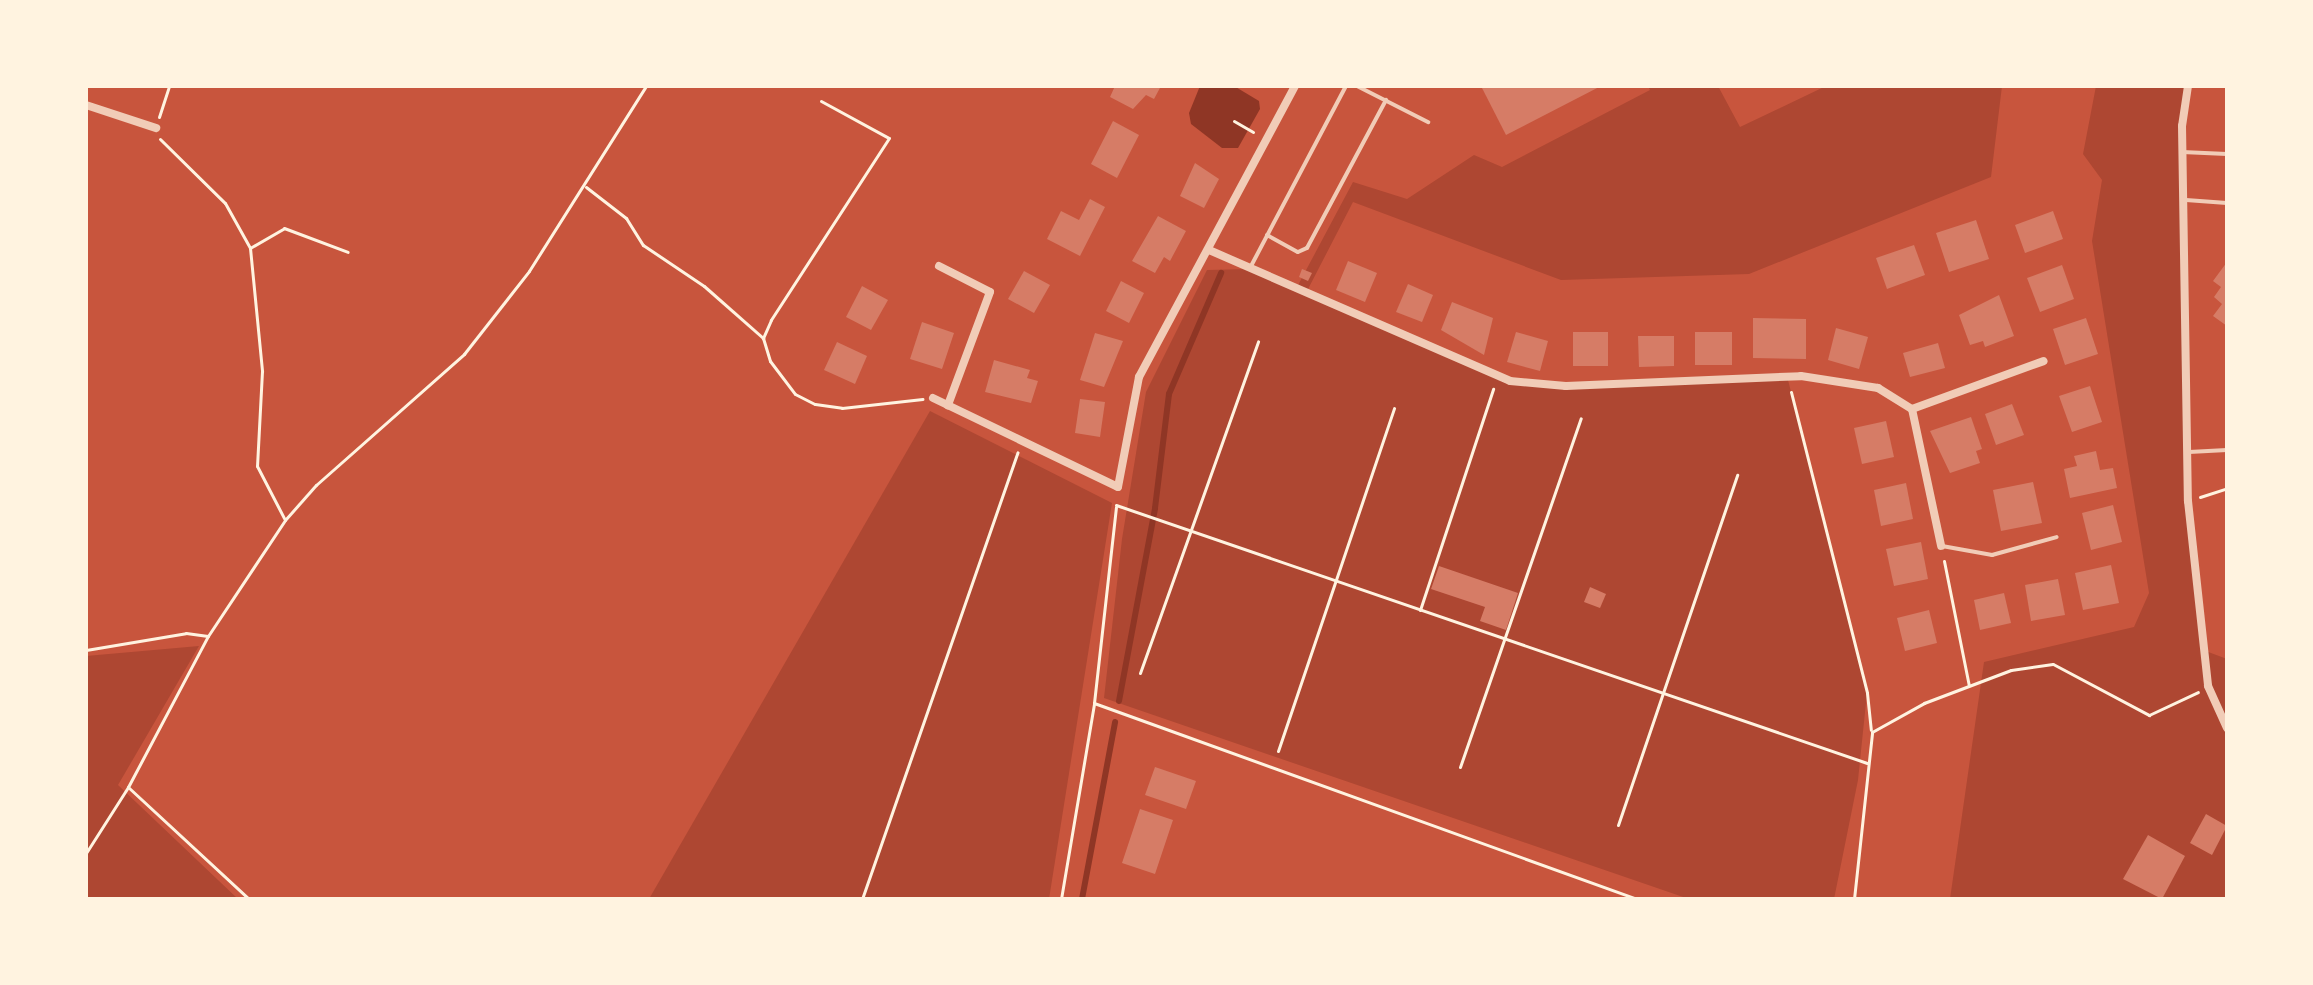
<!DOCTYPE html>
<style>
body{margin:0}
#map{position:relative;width:2313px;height:985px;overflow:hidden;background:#c8553d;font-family:"Asap Condensed",sans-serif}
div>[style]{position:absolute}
.green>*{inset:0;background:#ae4732}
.water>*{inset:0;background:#8f3625}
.stream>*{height:6px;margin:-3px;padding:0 3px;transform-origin:3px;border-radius:3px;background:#8f3625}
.building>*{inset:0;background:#d67c66}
.path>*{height:3px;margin:-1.5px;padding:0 1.5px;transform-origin:1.5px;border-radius:1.5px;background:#fff3e0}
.service>*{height:4px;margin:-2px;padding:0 2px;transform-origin:2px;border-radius:2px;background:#f1ccb7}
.minor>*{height:8px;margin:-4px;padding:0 4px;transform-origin:4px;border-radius:4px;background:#f1ccb7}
span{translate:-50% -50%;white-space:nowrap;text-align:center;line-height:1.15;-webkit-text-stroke:6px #fff3e0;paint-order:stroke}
.frame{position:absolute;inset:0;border:88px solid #fff3e0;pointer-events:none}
</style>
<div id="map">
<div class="green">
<i style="clip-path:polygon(1648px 86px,1718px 86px,1740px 127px,1826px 86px,2002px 86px,1991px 177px,1749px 274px,1561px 280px,1353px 202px,1306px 293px,1510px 381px,1566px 386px,1787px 376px,1867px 693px,1858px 780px,1834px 899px,1689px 899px,1104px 698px,1122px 539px,1146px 392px,1207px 270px,1250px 269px,1296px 289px,1353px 182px,1407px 199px,1474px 155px,1502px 167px,1650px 90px)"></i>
<i style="clip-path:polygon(2096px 86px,2188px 86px,2182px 126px,2188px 501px,2203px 650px,2227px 659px,2227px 899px,1950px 899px,1984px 662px,2134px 627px,2149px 593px,2092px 241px,2102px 180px,2083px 154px)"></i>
<i style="clip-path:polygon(930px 411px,1112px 503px,1049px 899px,649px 899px)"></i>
<i style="clip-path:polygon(199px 646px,118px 785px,238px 899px,86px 899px,86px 656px)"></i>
</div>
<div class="water">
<i style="clip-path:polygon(1200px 86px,1234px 86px,1259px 101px,1260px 109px,1238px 148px,1222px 148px,1191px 124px,1189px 113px)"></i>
</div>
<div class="stream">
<i style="left:1119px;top:701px;width:196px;rotate:-79.4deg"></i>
<i style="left:1155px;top:508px;width:115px;rotate:-83deg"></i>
<i style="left:1169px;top:394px;width:132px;rotate:-66.7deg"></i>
<i style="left:1082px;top:899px;width:180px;rotate:-79.4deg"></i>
</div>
<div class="building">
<i style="clip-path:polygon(1115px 86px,1161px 86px,1154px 99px,1146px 95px,1133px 109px,1110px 97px)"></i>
<i style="clip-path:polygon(1481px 86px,1601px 86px,1506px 135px)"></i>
<i style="clip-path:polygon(1113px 121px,1139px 135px,1117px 178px,1091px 164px)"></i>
<i style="clip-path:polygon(1195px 163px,1219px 179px,1204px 208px,1180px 196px)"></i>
<i style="clip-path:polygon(1090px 199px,1105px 207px,1080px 256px,1047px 239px,1061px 211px,1079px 220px)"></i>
<i style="clip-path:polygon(2053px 211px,2063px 239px,2025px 253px,2015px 225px)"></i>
<i style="clip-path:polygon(1158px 216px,1186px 231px,1170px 261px,1164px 257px,1155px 273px,1132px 261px)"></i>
<i style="clip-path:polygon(1976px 220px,1989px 259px,1949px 272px,1936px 233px)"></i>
<i style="clip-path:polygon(1914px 245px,1925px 275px,1887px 289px,1876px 258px)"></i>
<i style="clip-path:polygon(1348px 261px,1377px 273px,1365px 302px,1336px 290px)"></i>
<i style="clip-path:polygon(2227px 262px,2227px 326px,2213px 316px,2222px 304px,2214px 297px,2221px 287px,2213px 281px)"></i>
<i style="clip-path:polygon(2062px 265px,2074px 299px,2040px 312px,2027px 278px)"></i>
<i style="clip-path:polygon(1302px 269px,1312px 273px,1308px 281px,1299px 277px)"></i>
<i style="clip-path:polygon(1024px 271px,1050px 285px,1034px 313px,1008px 299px)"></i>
<i style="clip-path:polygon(1121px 281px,1144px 293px,1129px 323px,1106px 311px)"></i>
<i style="clip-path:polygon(1408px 284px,1433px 295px,1422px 322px,1396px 312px)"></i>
<i style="clip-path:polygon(862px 286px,888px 300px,871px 330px,846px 317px)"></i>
<i style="clip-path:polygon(1999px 295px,2014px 336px,1985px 347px,1983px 341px,1970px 345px,1959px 315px)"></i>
<i style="clip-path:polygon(1452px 302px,1493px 318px,1484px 355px,1441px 330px)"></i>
<i style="clip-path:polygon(1753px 318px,1806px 319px,1806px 359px,1753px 358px)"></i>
<i style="clip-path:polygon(2086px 318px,2098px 354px,2065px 365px,2053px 329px)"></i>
<i style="clip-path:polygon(922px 322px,954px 333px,942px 369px,910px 359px)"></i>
<i style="clip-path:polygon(1836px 328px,1868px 337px,1859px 369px,1828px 360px)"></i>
<i style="clip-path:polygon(1516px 332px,1548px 341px,1540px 371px,1507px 362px)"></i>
<i style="clip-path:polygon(1573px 332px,1608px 332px,1608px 366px,1573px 366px)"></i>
<i style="clip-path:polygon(1695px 332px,1732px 332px,1732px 365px,1695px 365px)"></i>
<i style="clip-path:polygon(1095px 333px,1123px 341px,1104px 387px,1080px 380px)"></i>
<i style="clip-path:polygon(1638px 336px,1674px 336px,1674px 366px,1639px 367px)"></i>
<i style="clip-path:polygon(837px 342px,867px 356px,855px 384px,824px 370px)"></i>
<i style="clip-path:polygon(1938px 343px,1945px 368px,1910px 377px,1903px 353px)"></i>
<i style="clip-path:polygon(994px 360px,1030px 370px,1027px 378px,1038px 381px,1031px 403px,985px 392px)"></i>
<i style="clip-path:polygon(2090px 386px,2102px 422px,2072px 432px,2059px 396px)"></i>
<i style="clip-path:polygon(1080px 399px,1105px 402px,1100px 437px,1075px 433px)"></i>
<i style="clip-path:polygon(2012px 404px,2024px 435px,1996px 445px,1985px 414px)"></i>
<i style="clip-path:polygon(1971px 417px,1982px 449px,1976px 451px,1980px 463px,1950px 473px,1930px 431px)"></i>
<i style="clip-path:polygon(1886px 421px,1894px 457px,1862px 464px,1854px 428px)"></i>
<i style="clip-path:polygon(2096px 451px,2100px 470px,2113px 468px,2117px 488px,2070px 498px,2064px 469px,2077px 466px,2074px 456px)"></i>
<i style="clip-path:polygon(2033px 482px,2042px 523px,2001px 531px,1993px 490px)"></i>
<i style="clip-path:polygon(1906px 483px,1913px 519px,1881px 526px,1874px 490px)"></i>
<i style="clip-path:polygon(2113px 505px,2122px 542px,2091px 550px,2082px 513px)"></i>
<i style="clip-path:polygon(1921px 542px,1928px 579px,1894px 586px,1886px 549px)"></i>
<i style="clip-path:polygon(2111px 565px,2119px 603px,2083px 610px,2075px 573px)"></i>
<i style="clip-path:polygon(1439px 566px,1518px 593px,1506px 630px,1480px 621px,1485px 607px,1431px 589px)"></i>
<i style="clip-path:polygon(2058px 579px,2065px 615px,2031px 621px,2025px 585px)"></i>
<i style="clip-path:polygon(1590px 587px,1606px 594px,1600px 608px,1584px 602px)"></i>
<i style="clip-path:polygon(2004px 593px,2011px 623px,1980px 630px,1974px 600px)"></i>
<i style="clip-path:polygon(1929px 610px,1937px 643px,1905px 651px,1897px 618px)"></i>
<i style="clip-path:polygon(1155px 767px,1196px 781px,1186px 809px,1145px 795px)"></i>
<i style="clip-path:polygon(1140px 809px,1173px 820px,1155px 874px,1122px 863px)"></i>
<i style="clip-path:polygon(2206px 814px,2227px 826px,2212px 855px,2190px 843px)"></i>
<i style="clip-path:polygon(2148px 835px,2185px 856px,2162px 899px,2123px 879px)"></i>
</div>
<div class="path">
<i style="left:821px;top:101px;width:77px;rotate:28.6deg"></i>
<i style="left:889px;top:138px;width:217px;rotate:123deg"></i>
<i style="left:771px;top:320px;width:20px;rotate:114deg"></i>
<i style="left:763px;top:338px;width:24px;rotate:73deg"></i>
<i style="left:770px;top:361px;width:41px;rotate:52.9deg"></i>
<i style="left:795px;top:394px;width:22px;rotate:27deg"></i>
<i style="left:815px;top:404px;width:27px;rotate:8deg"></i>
<i style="left:842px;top:408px;width:81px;rotate:-6.4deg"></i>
<i style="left:159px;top:117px;width:33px;rotate:-72deg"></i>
<i style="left:1234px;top:121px;width:22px;rotate:30deg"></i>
<i style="left:160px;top:139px;width:91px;rotate:44.6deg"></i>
<i style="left:225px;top:203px;width:51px;rotate:60.9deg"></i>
<i style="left:250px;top:248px;width:124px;rotate:84.4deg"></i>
<i style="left:262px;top:371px;width:95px;rotate:93deg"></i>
<i style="left:257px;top:466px;width:59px;rotate:62.6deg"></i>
<i style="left:586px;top:187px;width:51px;rotate:37.8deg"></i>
<i style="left:626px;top:218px;width:32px;rotate:58deg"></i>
<i style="left:643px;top:245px;width:73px;rotate:33.9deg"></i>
<i style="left:704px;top:286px;width:79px;rotate:41.4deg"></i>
<i style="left:250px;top:248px;width:39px;rotate:-30deg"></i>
<i style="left:284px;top:228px;width:68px;rotate:20.6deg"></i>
<i style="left:1791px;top:392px;width:310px;rotate:75.8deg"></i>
<i style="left:1867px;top:693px;width:37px;rotate:84deg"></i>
<i style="left:2200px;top:497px;width:28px;rotate:-18deg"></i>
<i style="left:1116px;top:505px;width:794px;rotate:18.96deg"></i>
<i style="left:1944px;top:561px;width:127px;rotate:78.7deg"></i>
<i style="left:1420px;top:610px;width:233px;rotate:-71.7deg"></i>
<i style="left:86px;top:650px;width:101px;rotate:-9.6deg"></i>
<i style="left:186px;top:633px;width:22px;rotate:8deg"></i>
<i style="left:1140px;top:673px;width:352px;rotate:-70.4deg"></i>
<i style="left:1094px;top:703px;width:577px;rotate:19.85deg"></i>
<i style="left:1278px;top:751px;width:362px;rotate:-71.3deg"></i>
<i style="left:1460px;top:767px;width:369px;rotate:-70.9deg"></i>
<i style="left:128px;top:787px;width:165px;rotate:42.8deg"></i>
<i style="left:1618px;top:825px;width:370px;rotate:-71.2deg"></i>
<i style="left:86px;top:853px;width:78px;rotate:-57.5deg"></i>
<i style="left:128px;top:787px;width:171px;rotate:-62.1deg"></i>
<i style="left:208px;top:636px;width:139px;rotate:-56.4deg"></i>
<i style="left:285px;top:520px;width:47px;rotate:-48.5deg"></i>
<i style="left:316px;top:485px;width:198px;rotate:-41.5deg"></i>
<i style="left:464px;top:354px;width:105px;rotate:-51.9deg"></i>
<i style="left:529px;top:271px;width:219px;rotate:-57.7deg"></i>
<i style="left:862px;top:899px;width:473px;rotate:-70.8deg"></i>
<i style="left:1061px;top:899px;width:199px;rotate:-80.4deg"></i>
<i style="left:1094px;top:703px;width:197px;rotate:-83.6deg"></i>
<i style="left:1854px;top:899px;width:168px;rotate:-83.8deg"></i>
<i style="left:1872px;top:732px;width:60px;rotate:-29.1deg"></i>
<i style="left:1924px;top:703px;width:93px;rotate:-20.8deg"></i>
<i style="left:2011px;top:670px;width:42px;rotate:-8.1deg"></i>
<i style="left:2053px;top:664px;width:109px;rotate:28deg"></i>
<i style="left:2149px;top:715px;width:54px;rotate:-25.1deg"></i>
</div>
<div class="service">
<i style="left:1357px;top:86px;width:80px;rotate:26.9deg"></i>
<i style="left:2182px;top:152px;width:45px;rotate:2.5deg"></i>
<i style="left:2186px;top:200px;width:41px;rotate:4.2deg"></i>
<i style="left:1267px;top:235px;width:35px;rotate:29deg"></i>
<i style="left:1298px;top:252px;width:10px;rotate:-24deg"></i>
<i style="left:1307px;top:248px;width:168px;rotate:-61.9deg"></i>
<i style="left:1250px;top:268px;width:206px;rotate:-62.2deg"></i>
<i style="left:2189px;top:452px;width:38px;rotate:-3deg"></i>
<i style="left:1942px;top:546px;width:51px;rotate:10.2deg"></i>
<i style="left:1992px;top:555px;width:67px;rotate:-15.5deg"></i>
</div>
<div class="minor">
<i style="left:2188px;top:86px;width:40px;rotate:98.5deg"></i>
<i style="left:2182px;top:126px;width:375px;rotate:89.1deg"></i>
<i style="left:2188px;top:501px;width:186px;rotate:83.8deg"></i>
<i style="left:2208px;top:686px;width:46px;rotate:65.7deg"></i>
<i style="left:86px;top:105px;width:74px;rotate:18.2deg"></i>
<i style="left:1209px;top:250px;width:328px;rotate:23.5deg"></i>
<i style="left:1510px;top:381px;width:56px;rotate:5.1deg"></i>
<i style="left:1566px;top:386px;width:235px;rotate:-2.4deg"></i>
<i style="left:1801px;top:376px;width:78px;rotate:8.9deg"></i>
<i style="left:1878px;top:388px;width:40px;rotate:32deg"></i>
<i style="left:1912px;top:409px;width:140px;rotate:-20deg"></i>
<i style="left:939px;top:266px;width:57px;rotate:27deg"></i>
<i style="left:990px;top:292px;width:121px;rotate:110.4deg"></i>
<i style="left:933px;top:398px;width:205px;rotate:25.7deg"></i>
<i style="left:1118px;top:487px;width:112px;rotate:-79.2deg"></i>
<i style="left:1139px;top:377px;width:330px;rotate:-61.8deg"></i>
<i style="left:1912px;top:409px;width:140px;rotate:78deg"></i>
</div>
<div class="frame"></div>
</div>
